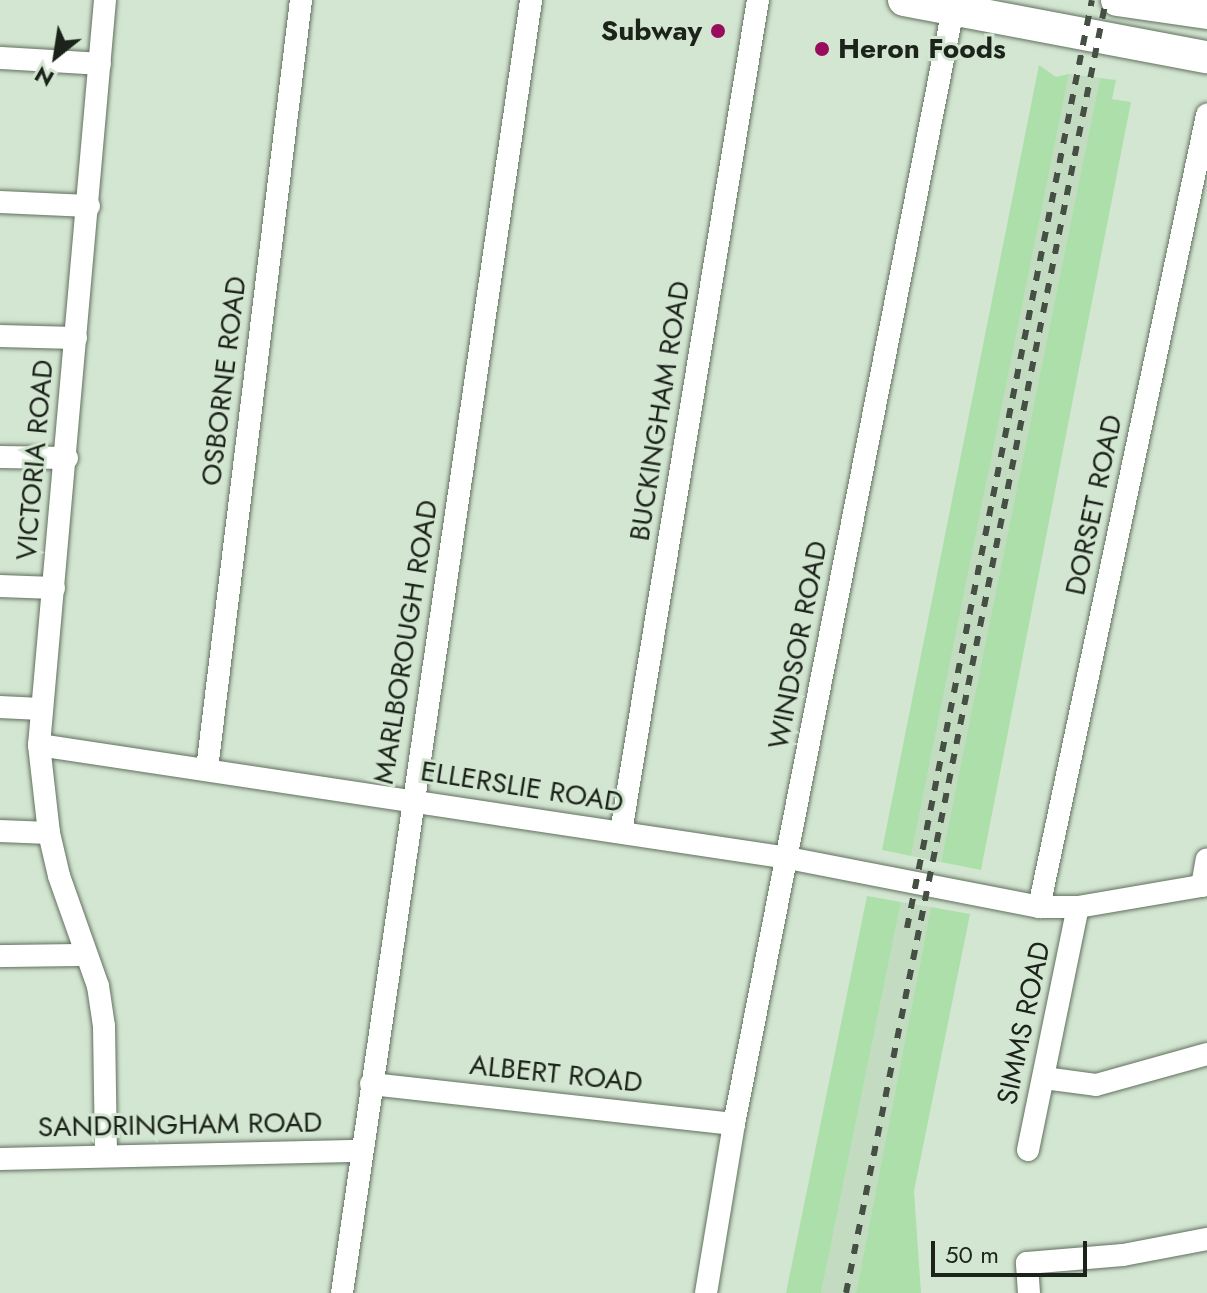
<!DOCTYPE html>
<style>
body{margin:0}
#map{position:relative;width:1207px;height:1293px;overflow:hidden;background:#d3e6d1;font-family:Jost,sans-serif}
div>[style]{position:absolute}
.built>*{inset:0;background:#c2dbc1}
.green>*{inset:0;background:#addfab}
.roads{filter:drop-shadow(0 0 2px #61715f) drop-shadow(0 0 2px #61715f)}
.minor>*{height:22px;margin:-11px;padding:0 11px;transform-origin:11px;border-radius:11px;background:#fff}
.highway>*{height:32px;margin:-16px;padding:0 16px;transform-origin:16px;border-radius:16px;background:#fff}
.rail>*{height:6px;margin-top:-3px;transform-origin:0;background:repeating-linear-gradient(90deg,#454f44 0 10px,transparent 0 20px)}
.dots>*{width:22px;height:22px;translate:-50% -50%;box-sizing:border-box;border:4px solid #d3e6d1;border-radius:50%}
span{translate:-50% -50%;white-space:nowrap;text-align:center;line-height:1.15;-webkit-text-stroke:6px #d3e6d1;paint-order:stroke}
.poi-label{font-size:28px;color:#1c231b;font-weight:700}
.right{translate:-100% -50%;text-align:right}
.left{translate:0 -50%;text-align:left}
.street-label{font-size:28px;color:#1c231b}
.north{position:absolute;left:16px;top:16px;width:80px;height:80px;-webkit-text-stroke:6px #d3e6d1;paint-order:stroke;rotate:210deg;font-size:22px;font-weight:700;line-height:32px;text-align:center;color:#1c231b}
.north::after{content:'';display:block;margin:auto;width:28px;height:36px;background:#1c231b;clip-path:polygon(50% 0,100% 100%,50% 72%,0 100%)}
.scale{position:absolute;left:931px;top:1241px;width:156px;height:36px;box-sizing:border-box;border:4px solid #1c231b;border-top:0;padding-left:10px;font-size:24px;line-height:28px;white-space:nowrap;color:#1c231b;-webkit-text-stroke:6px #d3e6d1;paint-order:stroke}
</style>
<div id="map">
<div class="built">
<i style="clip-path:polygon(1069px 74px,1100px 78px,941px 862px,911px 856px)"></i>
<i style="clip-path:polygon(901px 902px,931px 907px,856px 1293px,821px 1293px)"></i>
</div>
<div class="green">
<i style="clip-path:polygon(1039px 65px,1056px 77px,1069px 74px,911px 856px,882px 850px)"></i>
<i style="clip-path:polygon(1100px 78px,1116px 80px,1112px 99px,1131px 102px,981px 870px,941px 862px)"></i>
<i style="clip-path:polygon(867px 896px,901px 902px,821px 1293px,786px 1293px)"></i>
<i style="clip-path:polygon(931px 907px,970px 914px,914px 1191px,921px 1293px,856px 1293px)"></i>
</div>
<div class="roads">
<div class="minor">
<i style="left:105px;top:0;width:748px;rotate:95.06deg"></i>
<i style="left:39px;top:745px;width:89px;rotate:83.5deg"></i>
<i style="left:49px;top:833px;width:44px;rotate:76.9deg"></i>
<i style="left:59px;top:876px;width:117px;rotate:70.5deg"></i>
<i style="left:98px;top:986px;width:40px;rotate:81.5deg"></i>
<i style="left:104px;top:1026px;width:130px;rotate:89.1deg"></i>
<i style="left:0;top:58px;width:100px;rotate:3.4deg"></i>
<i style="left:0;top:202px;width:89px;rotate:2.6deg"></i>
<i style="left:0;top:336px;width:76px;rotate:1.5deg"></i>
<i style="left:0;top:457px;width:67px;rotate:0.9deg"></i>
<i style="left:0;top:586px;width:54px;rotate:2.1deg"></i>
<i style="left:0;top:707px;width:41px;rotate:2.8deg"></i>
<i style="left:39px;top:745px;width:757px;rotate:8.58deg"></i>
<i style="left:788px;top:858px;width:256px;rotate:11deg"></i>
<i style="left:1039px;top:907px;width:39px"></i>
<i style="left:1078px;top:907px;width:131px;rotate:-9.7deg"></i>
<i style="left:207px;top:769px;width:775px;rotate:-83.03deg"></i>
<i style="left:0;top:831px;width:49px;rotate:2.3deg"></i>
<i style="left:621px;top:832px;width:843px;rotate:-80.65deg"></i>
<i style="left:1202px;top:886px;width:27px;rotate:-80deg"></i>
<i style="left:1039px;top:907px;width:810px;rotate:-78.02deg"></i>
<i style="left:0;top:956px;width:85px;rotate:-0.7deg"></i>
<i style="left:1044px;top:1078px;width:52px;rotate:7.7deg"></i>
<i style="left:1096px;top:1085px;width:115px;rotate:-15.6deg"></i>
<i style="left:371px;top:1084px;width:365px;rotate:6.3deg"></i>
<i style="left:1028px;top:1150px;width:248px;rotate:-78.4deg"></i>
<i style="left:0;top:1159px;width:362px;rotate:-1.3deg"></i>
<i style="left:342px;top:1293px;width:1307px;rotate:-81.68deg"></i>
<i style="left:706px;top:1293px;width:171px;rotate:-80.6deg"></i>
<i style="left:734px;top:1124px;width:1136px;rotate:-78.89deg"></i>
<i style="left:1029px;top:1293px;width:30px;rotate:-94deg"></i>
<i style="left:1027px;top:1263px;width:96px;rotate:-4.8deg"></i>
<i style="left:1123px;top:1255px;width:86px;rotate:-10.8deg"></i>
</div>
<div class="highway">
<i style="left:904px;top:0;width:308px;rotate:10.7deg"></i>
<i style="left:1117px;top:0;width:91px;rotate:8.2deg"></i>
</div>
</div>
<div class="rail">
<i style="left:907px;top:928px;width:946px;rotate:-78.73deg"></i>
<i style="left:846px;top:1293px;width:1319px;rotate:-78.63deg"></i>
</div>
<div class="dots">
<i style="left:718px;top:31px;background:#990b5d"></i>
<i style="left:822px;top:49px;background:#990b5d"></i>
</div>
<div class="poi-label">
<span class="right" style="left:702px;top:31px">Subway</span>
<span class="left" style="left:838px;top:49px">Heron Foods</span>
</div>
<div class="street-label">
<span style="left:224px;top:381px;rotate:-83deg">OSBORNE ROAD</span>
<span style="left:660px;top:411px;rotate:-81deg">BUCKINGHAM ROAD</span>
<span style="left:35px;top:460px;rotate:-85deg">VICTORIA ROAD</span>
<span style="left:1094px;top:505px;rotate:-78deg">DORSET ROAD</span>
<span style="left:406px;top:642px;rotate:-81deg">MARLBOROUGH ROAD</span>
<span style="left:798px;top:645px;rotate:-79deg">WINDSOR ROAD</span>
<span style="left:522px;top:787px;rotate:9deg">ELLERSLIE ROAD</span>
<span style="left:1024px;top:1023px;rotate:-78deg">SIMMS ROAD</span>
<span style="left:556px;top:1074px;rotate:6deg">ALBERT ROAD</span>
<span style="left:180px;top:1125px;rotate:-1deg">SANDRINGHAM ROAD</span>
</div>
<div class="north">N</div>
<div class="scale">50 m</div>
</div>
